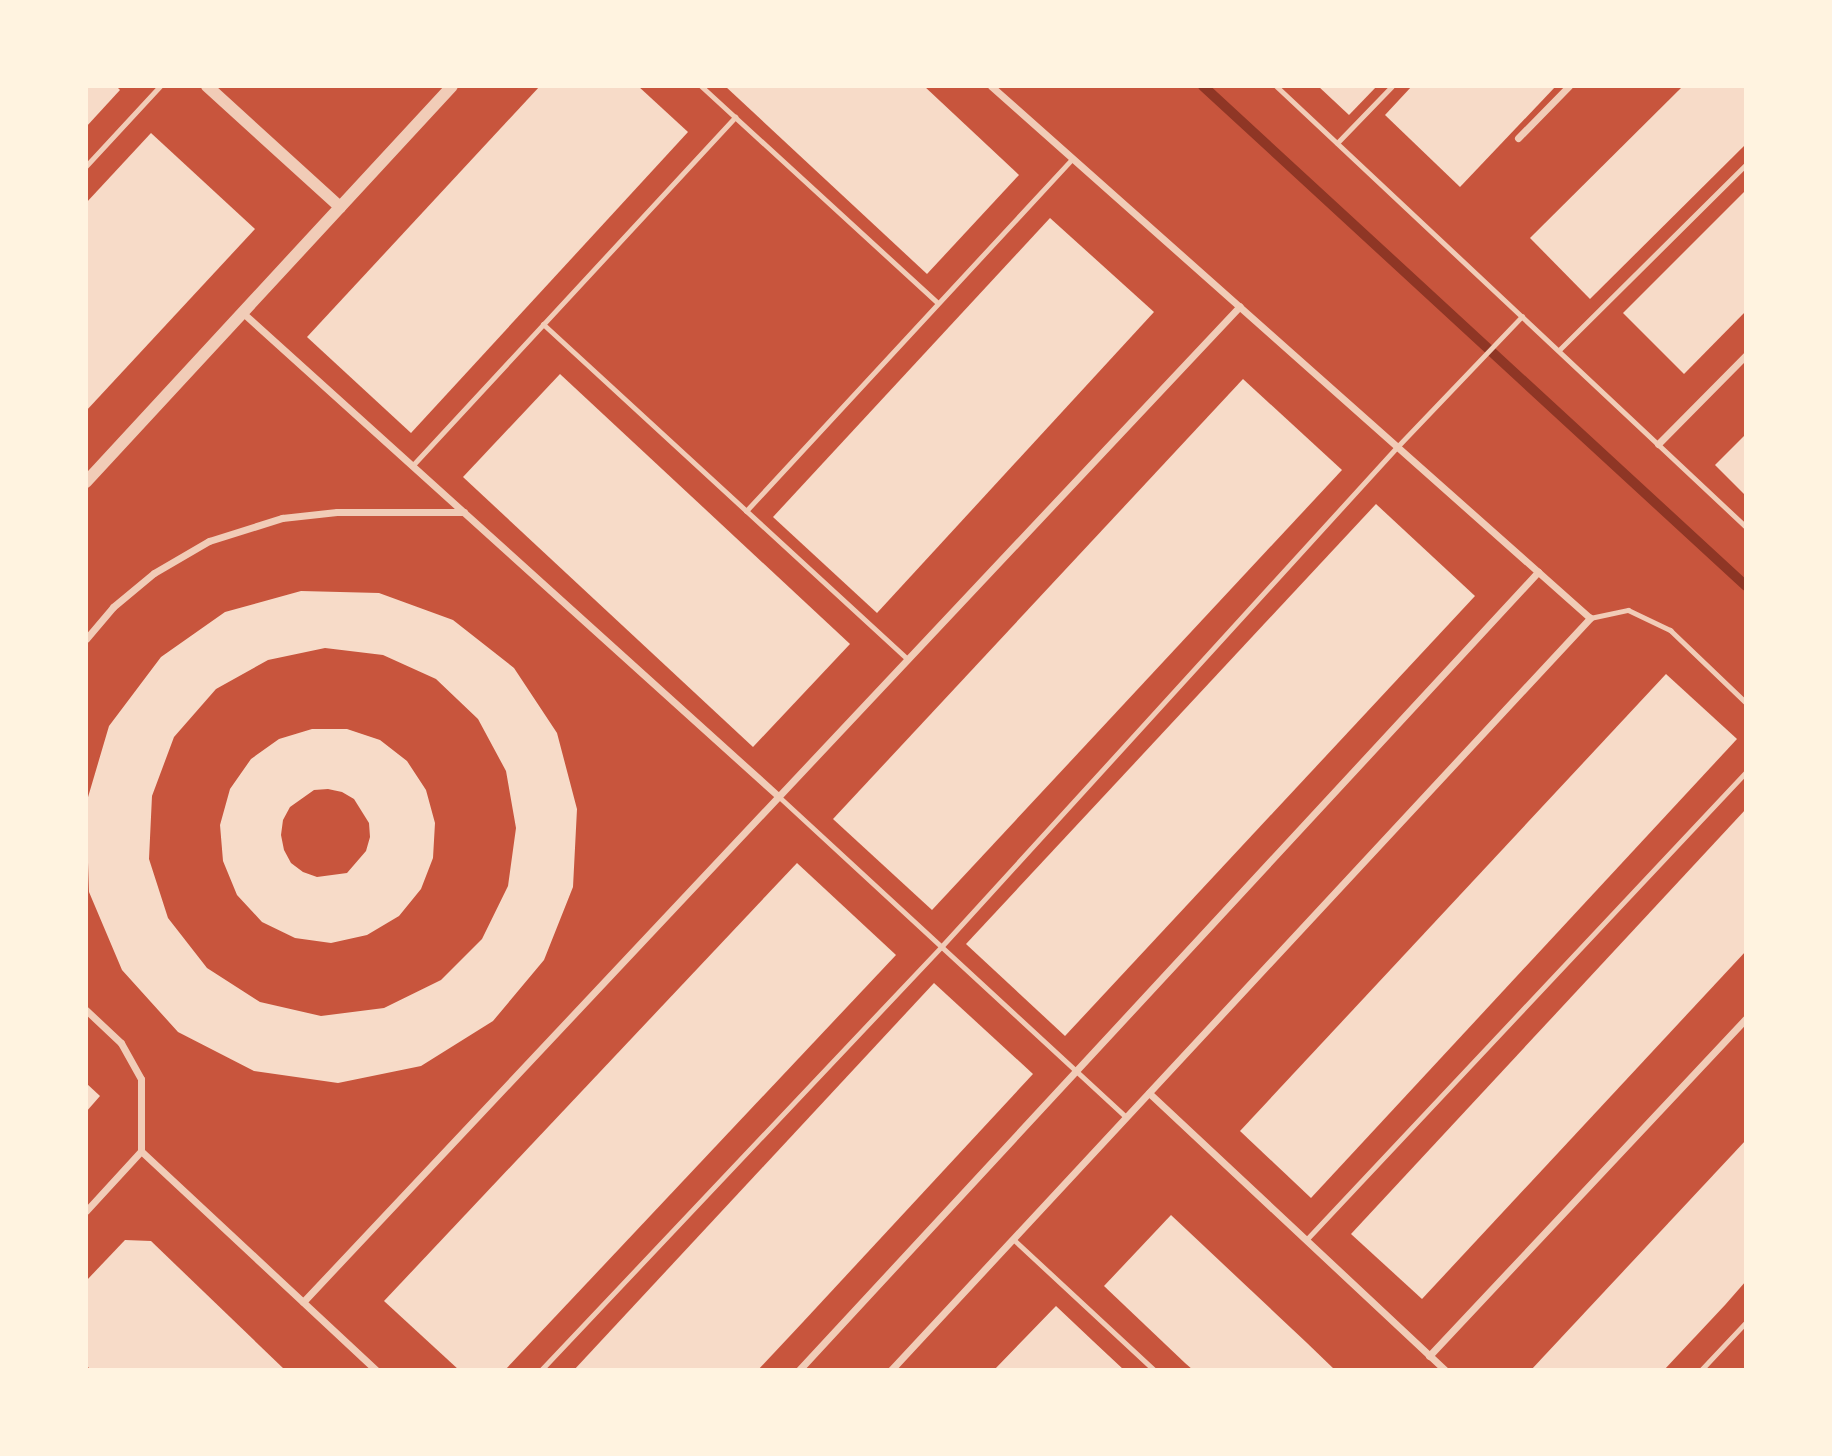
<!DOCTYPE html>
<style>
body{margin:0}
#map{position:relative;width:1832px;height:1456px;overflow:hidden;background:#c8553d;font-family:"Golos Text",sans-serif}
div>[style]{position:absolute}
.stream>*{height:10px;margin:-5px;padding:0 5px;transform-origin:5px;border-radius:5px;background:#8f3625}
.building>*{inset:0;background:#f7dbc8}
.service>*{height:5px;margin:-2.5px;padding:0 2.5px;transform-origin:2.5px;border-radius:2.5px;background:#f1ccb7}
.minor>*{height:7px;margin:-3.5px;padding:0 3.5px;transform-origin:3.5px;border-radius:3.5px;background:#f1ccb7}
.tertiary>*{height:12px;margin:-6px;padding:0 6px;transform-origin:6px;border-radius:6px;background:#f1ccb7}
span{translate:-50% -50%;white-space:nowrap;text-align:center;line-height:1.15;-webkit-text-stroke:5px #fff3e0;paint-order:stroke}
.frame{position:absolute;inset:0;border:88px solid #fff3e0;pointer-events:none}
</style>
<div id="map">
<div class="stream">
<i style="left:1203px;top:86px;width:738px;rotate:42.64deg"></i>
</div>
<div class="building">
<i style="clip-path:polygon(86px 86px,116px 86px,120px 90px,86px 127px)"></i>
<i style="clip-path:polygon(540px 86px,638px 86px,688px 132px,411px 433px,307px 337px)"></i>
<i style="clip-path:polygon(725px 86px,924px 86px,1019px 175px,927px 274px)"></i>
<i style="clip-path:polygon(1318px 86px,1377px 86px,1349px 115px)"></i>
<i style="clip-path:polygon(1412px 86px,1556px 86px,1460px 187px,1385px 115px)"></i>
<i style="clip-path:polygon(1683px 86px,1746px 86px,1746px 144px,1590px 299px,1530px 238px)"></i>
<i style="clip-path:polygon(151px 133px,255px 229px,86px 411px,86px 203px)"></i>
<i style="clip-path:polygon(1746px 190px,1746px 311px,1684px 374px,1623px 313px)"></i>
<i style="clip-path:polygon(1050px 218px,1154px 312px,877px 613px,773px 517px)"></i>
<i style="clip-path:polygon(560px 374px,850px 644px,753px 747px,463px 477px)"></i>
<i style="clip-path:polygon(1243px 379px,1342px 470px,932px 910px,833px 819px)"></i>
<i style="clip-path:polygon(1746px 434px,1746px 496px,1715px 465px)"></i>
<i style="clip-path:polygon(1376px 504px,1475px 596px,1065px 1036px,966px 944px)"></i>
<i style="clip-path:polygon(evenodd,301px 591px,379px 593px,453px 620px,514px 668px,557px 733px,577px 809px,573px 887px,544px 960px,493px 1021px,421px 1066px,338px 1083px,254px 1071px,178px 1032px,122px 970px,89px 892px,86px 804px,109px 726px,161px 657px,225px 612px,301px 591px,325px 648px,383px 655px,436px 679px,478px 719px,506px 771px,516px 828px,508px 886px,482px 939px,441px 980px,384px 1008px,321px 1016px,260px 1002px,207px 968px,168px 918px,149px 859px,152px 796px,174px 737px,216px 689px,268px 660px,325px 648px)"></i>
<i style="clip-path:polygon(1666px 674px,1737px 739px,1311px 1198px,1240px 1131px)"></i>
<i style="clip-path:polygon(evenodd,312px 729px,347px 729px,380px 740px,407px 761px,426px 790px,435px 823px,433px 858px,421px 889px,399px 916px,367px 935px,331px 943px,295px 938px,262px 922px,237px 895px,223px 861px,220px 825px,230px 789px,251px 759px,279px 739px,312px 729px,328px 789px,342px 792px,354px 799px,369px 823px,370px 837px,366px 851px,347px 873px,317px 877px,303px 872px,291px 863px,284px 850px,281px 835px,283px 820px,290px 807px,314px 790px,328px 789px)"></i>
<i style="clip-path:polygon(1746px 809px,1746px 951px,1422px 1299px,1351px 1234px)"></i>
<i style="clip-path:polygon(797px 863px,896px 955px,505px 1370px,459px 1370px,384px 1301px)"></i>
<i style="clip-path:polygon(934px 983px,1033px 1074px,803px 1322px,758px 1370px,574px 1370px)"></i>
<i style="clip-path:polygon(86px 1083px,100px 1096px,86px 1112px)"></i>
<i style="clip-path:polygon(1746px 1140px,1746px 1281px,1725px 1305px,1664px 1370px,1531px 1370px)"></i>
<i style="clip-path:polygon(1171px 1215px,1307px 1343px,1335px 1370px,1193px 1370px,1185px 1363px,1104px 1286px)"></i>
<i style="clip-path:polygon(125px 1240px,151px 1241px,285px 1370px,91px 1370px,86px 1365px,86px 1281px)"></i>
<i style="clip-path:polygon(1056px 1306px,1093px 1341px,1124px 1370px,994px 1370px)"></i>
</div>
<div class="service">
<i style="left:701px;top:86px;width:321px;rotate:42.5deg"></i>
<i style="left:1276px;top:86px;width:645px;rotate:43.18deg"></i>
<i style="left:1337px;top:143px;width:79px;rotate:-46deg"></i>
<i style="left:86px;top:166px;width:109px;rotate:-47.2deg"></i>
<i style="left:543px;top:324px;width:493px;rotate:42.6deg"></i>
<i style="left:1559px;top:350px;width:264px;rotate:-44.8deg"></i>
<i style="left:412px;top:466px;width:476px;rotate:-47.2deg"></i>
<i style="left:746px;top:511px;width:481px;rotate:-47.2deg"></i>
<i style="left:1590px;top:618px;width:39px;rotate:-12deg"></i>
<i style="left:1628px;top:610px;width:47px;rotate:25.5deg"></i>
<i style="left:1670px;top:630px;width:105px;rotate:43.8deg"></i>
<i style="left:777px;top:795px;width:475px;rotate:42.7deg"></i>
<i style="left:1013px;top:1239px;width:192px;rotate:42.9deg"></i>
<i style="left:1306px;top:1240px;width:642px;rotate:-46.77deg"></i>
<i style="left:541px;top:1370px;width:582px;rotate:-46.6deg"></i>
<i style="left:941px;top:947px;width:677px;rotate:-47.64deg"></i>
<i style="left:1397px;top:447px;width:181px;rotate:-46.3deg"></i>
<i style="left:1701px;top:1370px;width:66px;rotate:-46.8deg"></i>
</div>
<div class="minor">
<i style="left:1518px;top:138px;width:73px;rotate:-45.6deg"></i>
<i style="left:243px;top:313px;width:719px;rotate:42.07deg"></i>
<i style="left:1658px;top:444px;width:125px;rotate:-45.3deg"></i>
<i style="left:86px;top:639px;width:42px;rotate:-49.8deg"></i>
<i style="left:113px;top:607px;width:53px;rotate:-39.7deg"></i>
<i style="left:154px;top:573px;width:64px;rotate:-30.2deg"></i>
<i style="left:209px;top:541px;width:77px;rotate:-17.5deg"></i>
<i style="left:282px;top:518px;width:55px;rotate:-6.2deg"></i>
<i style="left:337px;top:512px;width:127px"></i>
<i style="left:86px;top:1010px;width:48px;rotate:43.3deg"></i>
<i style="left:121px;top:1043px;width:41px;rotate:60.9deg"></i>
<i style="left:141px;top:1079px;width:72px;rotate:90deg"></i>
<i style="left:141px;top:1151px;width:321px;rotate:43deg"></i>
<i style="left:1149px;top:1093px;width:405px;rotate:43.1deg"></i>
<i style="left:86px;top:1211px;width:81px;rotate:-47.5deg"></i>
<i style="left:303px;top:1302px;width:1367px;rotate:-46.75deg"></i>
<i style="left:1429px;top:1356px;width:463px;rotate:-46.8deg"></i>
<i style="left:799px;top:1370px;width:1088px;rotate:-47.2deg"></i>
<i style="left:891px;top:1370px;width:1027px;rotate:-47.09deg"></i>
<i style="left:1590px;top:618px;width:801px;rotate:-138.39deg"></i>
</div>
<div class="tertiary">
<i style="left:207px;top:86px;width:180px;rotate:42.3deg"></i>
<i style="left:86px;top:482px;width:539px;rotate:-47.25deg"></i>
</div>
<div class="frame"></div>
</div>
